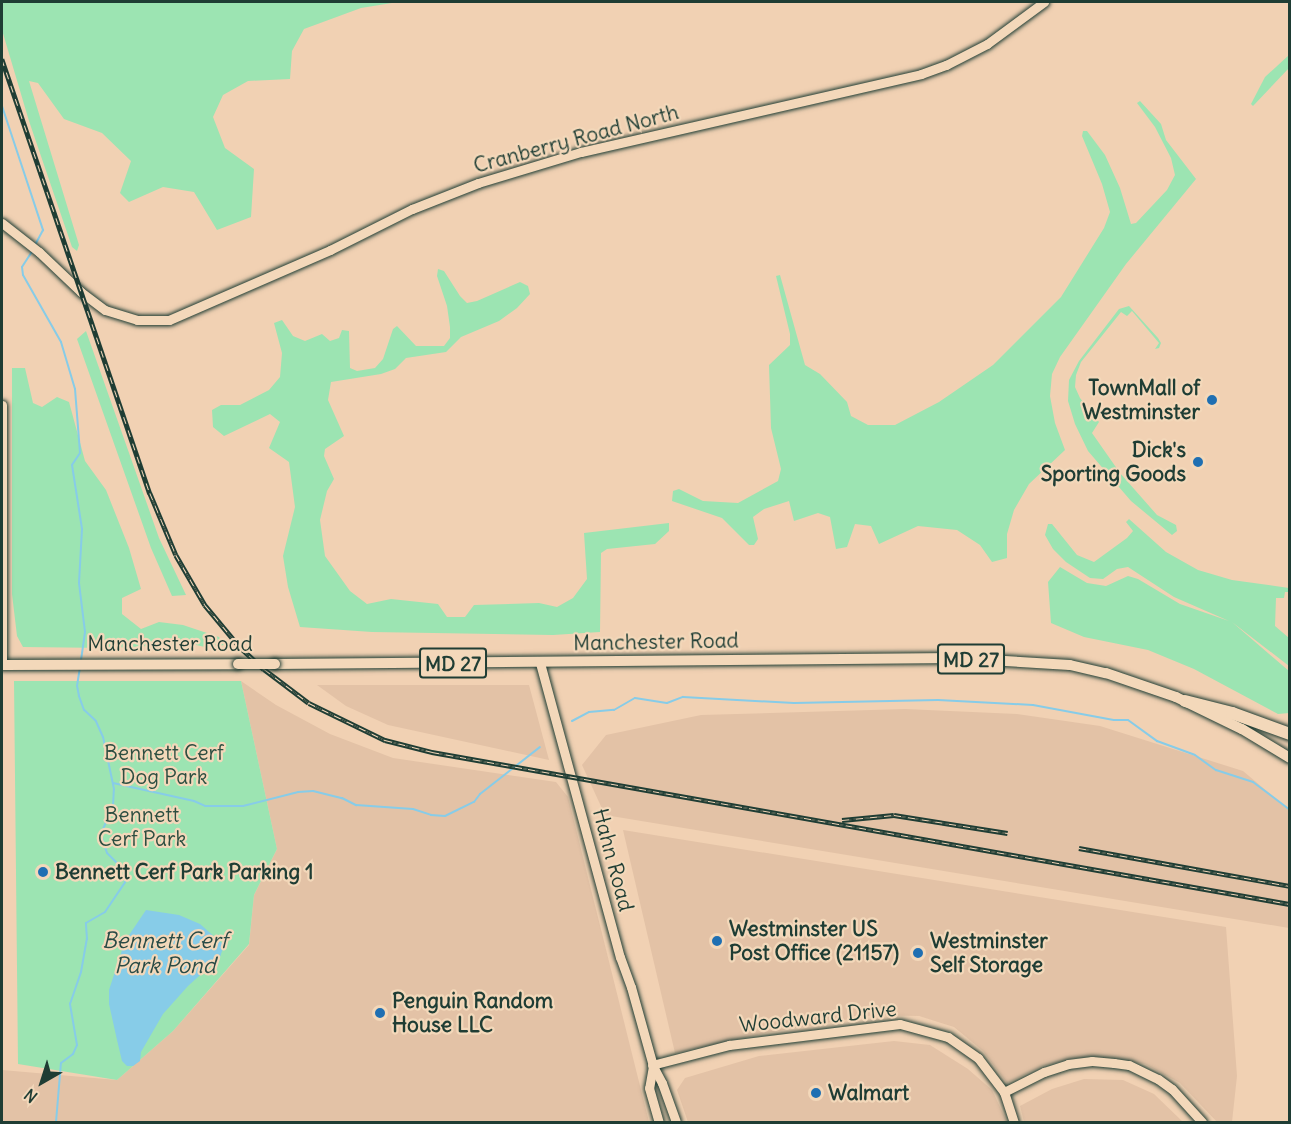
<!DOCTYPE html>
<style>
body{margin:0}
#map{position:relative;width:1291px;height:1124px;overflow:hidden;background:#f1d1b3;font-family:Delius,sans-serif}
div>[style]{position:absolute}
.built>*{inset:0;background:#e3c2a6}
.green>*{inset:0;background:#9ce4b2}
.water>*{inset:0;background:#87cce8}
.stream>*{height:2px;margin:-1px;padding:0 1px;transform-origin:1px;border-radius:1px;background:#87cce8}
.roads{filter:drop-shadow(0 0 2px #1f3d34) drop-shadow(0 0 2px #1f3d34)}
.secondary>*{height:9px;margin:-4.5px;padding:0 4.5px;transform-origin:4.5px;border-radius:4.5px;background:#f3d8ba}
.primary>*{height:10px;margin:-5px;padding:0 5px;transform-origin:5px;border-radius:5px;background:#f3d8ba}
.highway>*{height:12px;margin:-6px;padding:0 6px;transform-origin:6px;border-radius:6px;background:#f3d8ba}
.rail>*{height:4.5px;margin-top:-2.25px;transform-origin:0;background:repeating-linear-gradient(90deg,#f3d8ba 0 7px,#1f3d34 0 14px);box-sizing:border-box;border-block:2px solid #1f3d34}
.bridges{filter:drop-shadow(0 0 2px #1f3d34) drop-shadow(0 0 2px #1f3d34)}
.primary-bridge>*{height:10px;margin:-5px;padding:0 5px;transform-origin:5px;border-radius:5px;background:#f3d8ba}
.dots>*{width:16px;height:16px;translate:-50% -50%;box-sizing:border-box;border:3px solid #f3d8ba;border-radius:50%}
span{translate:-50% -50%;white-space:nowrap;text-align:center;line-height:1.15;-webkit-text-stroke:4.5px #f3d8ba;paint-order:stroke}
.shield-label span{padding:2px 4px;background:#f3d8ba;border:2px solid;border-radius:4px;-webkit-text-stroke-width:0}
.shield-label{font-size:20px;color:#1f3d34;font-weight:700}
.street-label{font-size:21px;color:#1f3d34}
.poi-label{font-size:21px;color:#1f3d34;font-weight:700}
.right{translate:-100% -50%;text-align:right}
.left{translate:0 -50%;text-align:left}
.park-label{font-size:21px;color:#2c4e41}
.water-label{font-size:22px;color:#294b46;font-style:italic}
.frame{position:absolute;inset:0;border:3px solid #1f3d34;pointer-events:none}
.north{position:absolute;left:12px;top:1052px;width:60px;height:60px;-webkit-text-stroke:4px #f3d8ba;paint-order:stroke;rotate:219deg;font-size:16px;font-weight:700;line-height:24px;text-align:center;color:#1f3d34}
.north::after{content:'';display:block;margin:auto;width:21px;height:27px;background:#1f3d34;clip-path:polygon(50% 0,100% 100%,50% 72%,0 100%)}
</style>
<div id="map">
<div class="built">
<i style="clip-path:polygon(241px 681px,276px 705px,330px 734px,393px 758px,556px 782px,568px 797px,649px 1122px,2px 1122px,2px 1070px,117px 1080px,173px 1031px,249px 945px,254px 895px,277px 849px)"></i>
<i style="clip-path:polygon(317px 685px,529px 685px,549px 760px,388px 725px,346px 706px)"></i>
<i style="clip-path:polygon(905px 709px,1017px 714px,1100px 726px,1243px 771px,1289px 810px,1289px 928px,605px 815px,582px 765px,606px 735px,701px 715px)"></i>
<i style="clip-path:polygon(623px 830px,1226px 927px,1237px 1076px,1232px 1122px,1217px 1122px,1180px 1083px,1145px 1064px,1109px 1058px,1075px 1058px,1042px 1066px,1007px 1083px,983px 1051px,954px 1027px,919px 1016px,874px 1015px,766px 1033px,675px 1053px)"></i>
<i style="clip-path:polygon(894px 1041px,930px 1045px,968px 1069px,992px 1090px,1007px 1122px,688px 1122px,677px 1090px,685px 1078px,759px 1056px)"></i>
<i style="clip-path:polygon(1084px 1079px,1123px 1080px,1154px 1094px,1183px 1122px,1024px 1122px,1020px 1106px,1052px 1089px)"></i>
</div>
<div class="green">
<i style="clip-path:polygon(2px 2px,398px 2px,361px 8px,304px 29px,292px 51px,290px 79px,248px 81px,223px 95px,213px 117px,225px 148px,254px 169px,251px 217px,217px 230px,194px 192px,163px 187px,129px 202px,120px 193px,131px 161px,102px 133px,64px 119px,38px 83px,29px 81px,79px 245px,77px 251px,72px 247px,29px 121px,2px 30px)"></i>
<i style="clip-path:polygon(1289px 55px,1289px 68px,1253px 106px,1251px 104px,1265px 77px)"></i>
<i style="clip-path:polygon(1140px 101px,1161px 124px,1166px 140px,1196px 179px,1126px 264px,1060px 357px,1052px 374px,1050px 396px,1055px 423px,1065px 450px,1029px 484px,1014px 510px,1007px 534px,1007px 558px,992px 562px,980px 545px,957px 530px,918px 526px,879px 544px,871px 526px,855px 524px,847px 547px,836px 549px,830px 517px,818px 513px,794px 521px,789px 501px,764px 509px,753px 517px,758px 539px,754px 545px,749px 545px,722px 518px,672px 501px,673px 491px,679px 489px,703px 501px,738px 503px,778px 481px,781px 469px,771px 428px,769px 365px,790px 345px,790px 334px,776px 276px,780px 275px,805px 365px,820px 374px,847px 402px,851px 416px,868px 425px,895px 425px,939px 402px,993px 365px,1061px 297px,1104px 228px,1110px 212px,1102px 184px,1082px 136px,1083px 131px,1087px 131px,1105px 155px,1120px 188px,1131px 224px,1136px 223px,1167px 190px,1175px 175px,1171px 158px,1155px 127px,1137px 103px)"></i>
<i style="clip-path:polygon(438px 269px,444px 271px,460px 296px,467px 303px,477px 301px,520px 282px,528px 286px,530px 294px,517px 308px,499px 321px,461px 337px,446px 352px,406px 358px,395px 369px,381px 374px,331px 382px,328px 400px,344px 436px,325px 449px,324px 456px,334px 479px,327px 491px,320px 520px,325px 556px,350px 591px,367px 604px,391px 599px,438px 604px,447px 617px,465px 617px,474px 605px,539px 603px,557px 607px,573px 598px,587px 579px,584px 533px,669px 523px,669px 531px,655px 544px,607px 549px,601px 553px,600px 632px,553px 635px,372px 632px,300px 627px,288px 587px,283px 556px,295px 507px,289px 462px,269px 448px,280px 422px,270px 414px,224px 436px,213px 427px,212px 410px,221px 405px,240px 405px,269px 390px,280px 377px,282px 353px,274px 323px,282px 320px,293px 336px,305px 341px,322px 334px,330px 341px,339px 338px,342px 330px,349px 331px,350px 368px,357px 371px,375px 368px,383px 359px,393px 329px,397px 326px,416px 346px,444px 346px,450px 338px,450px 327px,447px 306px,437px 276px)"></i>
<i style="clip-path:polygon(1129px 306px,1158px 338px,1161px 343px,1159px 348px,1155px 349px,1159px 343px,1132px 311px,1127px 316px,1121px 312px,1081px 362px,1076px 375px,1075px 387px,1080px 398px,1099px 422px,1092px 433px,1120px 473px,1157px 515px,1176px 525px,1177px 531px,1172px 535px,1131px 501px,1088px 451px,1075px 424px,1068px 401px,1069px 380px,1079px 361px,1119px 309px)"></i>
<i style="clip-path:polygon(86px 331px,159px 538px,186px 595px,172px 596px,151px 548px,77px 339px)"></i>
<i style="clip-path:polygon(12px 368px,25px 368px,33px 403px,42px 407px,57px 397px,69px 402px,85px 461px,106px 490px,129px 548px,141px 589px,122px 598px,122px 614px,141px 629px,159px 622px,183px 625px,219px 637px,224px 645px,209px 648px,192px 644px,109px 648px,23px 647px,17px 636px,12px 594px)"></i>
<i style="clip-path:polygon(1129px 519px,1166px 552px,1198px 570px,1232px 580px,1289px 588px,1289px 592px,1285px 592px,1284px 598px,1276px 598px,1275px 626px,1289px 638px,1289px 666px,1232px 622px,1289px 671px,1289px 713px,1278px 714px,1194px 669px,1148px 650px,1084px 637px,1051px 623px,1048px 582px,1060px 567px,1087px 583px,1106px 586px,1128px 576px,1138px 579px,1180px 604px,1229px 621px,1174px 597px,1128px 567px,1117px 569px,1103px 579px,1090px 578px,1066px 562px,1053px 549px,1045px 535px,1048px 524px,1052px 524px,1077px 555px,1094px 562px,1127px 538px,1133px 531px,1126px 522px)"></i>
<i style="clip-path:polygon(14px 681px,241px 681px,277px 849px,254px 895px,249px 944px,173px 1031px,117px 1080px,18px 1064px)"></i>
</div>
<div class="water">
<i style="clip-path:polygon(146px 910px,179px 915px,200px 924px,224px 945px,220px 957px,188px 986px,163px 1014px,141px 1052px,140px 1061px,133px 1066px,127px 1066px,122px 1061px,117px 1040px,109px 1004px,109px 990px,125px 941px)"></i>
</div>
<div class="stream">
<i style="left:2px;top:106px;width:131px;rotate:71.7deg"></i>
<i style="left:43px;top:230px;width:17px;rotate:118deg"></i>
<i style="left:33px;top:250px;width:20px;rotate:123deg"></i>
<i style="left:22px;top:267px;width:8px;rotate:83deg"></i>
<i style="left:23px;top:275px;width:77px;rotate:60.4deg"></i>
<i style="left:61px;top:342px;width:49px;rotate:73.4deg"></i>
<i style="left:75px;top:389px;width:64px;rotate:85.5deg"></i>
<i style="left:80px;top:453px;width:14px;rotate:124deg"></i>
<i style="left:72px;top:465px;width:65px;rotate:81.1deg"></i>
<i style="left:82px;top:529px;width:54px;rotate:93.2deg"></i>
<i style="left:79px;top:583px;width:49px;rotate:83deg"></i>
<i style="left:85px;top:632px;width:30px;rotate:98deg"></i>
<i style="left:572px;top:721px;width:19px;rotate:-28deg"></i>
<i style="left:589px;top:712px;width:25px;rotate:-5deg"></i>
<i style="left:614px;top:710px;width:24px;rotate:-30deg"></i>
<i style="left:635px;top:698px;width:32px;rotate:9deg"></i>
<i style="left:667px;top:703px;width:17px;rotate:-21deg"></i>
<i style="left:683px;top:697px;width:111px;rotate:3.1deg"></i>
<i style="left:794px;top:703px;width:144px;rotate:-1.2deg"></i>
<i style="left:938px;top:700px;width:95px;rotate:3deg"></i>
<i style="left:1033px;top:705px;width:82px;rotate:10.5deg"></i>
<i style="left:1114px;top:720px;width:14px"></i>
<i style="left:1128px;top:720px;width:36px;rotate:36deg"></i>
<i style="left:1157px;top:741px;width:40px;rotate:20.2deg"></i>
<i style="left:1195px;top:755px;width:26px;rotate:36deg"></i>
<i style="left:1216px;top:770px;width:39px;rotate:18deg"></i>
<i style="left:1253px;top:782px;width:46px;rotate:37.1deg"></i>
<i style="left:113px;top:783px;width:83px;rotate:12.5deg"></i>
<i style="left:194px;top:801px;width:12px;rotate:24deg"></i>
<i style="left:205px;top:806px;width:38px"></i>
<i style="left:243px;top:806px;width:57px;rotate:-14.3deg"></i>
<i style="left:298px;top:792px;width:15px;rotate:-4deg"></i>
<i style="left:313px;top:791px;width:30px;rotate:14deg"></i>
<i style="left:342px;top:798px;width:16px;rotate:27deg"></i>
<i style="left:356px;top:805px;width:57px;rotate:4deg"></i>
<i style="left:413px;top:809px;width:19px;rotate:18deg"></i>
<i style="left:431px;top:815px;width:14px;rotate:4deg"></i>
<i style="left:445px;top:816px;width:32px;rotate:-26deg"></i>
<i style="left:474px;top:802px;width:10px;rotate:-53deg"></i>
<i style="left:480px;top:794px;width:76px;rotate:-38.1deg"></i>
<i style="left:56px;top:1122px;width:59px;rotate:-85.2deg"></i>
<i style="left:61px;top:1063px;width:15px;rotate:-37deg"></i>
<i style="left:73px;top:1054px;width:10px;rotate:-66deg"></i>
<i style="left:77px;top:1045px;width:42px;rotate:-99.7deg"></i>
<i style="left:70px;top:1004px;width:34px;rotate:-71deg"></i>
<i style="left:81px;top:972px;width:34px;rotate:-80deg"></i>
<i style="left:87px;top:939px;width:16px;rotate:-94deg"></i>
<i style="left:86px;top:923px;width:22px;rotate:-30deg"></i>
<i style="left:105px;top:912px;width:36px;rotate:-56deg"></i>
<i style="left:125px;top:882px;width:12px;rotate:-95deg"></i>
<i style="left:124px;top:870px;width:24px;rotate:-135deg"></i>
<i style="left:107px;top:853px;width:20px;rotate:-108deg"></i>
<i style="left:101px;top:834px;width:30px;rotate:-67deg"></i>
<i style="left:113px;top:806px;width:17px;rotate:-87deg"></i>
<i style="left:114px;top:789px;width:53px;rotate:-101.9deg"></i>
<i style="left:103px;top:737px;width:17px;rotate:-114deg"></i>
<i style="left:96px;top:721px;width:16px;rotate:-137deg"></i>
<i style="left:84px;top:710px;width:15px;rotate:-110deg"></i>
<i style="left:79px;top:696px;width:10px;rotate:-101deg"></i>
<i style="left:77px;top:686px;width:18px;rotate:-81deg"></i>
</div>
<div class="roads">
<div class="secondary">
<i style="left:2px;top:223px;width:47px;rotate:38.1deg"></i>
<i style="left:39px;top:252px;width:58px;rotate:43.6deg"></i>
<i style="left:81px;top:292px;width:30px;rotate:37deg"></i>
<i style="left:105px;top:310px;width:34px;rotate:17deg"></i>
<i style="left:137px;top:320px;width:32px"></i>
<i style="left:169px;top:320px;width:176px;rotate:-23.5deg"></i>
<i style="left:330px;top:250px;width:92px;rotate:-26.6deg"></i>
<i style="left:412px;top:209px;width:71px;rotate:-21.5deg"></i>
<i style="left:478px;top:183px;width:108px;rotate:-16.8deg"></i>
<i style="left:581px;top:152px;width:349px;rotate:-12.9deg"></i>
<i style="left:921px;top:74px;width:27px;rotate:-20deg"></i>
<i style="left:946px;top:65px;width:46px;rotate:-27.1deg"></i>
<i style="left:987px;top:44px;width:71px;rotate:-36.4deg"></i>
<i style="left:2px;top:405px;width:260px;rotate:90deg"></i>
<i style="left:540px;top:663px;width:305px;rotate:74.8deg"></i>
<i style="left:620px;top:957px;width:32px;rotate:70deg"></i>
<i style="left:631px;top:987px;width:82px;rotate:74.4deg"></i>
<i style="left:653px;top:1066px;width:19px;rotate:62deg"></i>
<i style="left:662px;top:1083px;width:41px;rotate:70.3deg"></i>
<i style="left:652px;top:1065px;width:80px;rotate:-14.6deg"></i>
<i style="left:729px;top:1045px;width:172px;rotate:-7deg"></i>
<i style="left:900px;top:1024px;width:50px;rotate:15.2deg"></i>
<i style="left:948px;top:1037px;width:37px;rotate:35deg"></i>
<i style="left:978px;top:1058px;width:43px;rotate:52.6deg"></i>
<i style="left:1004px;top:1092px;width:32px;rotate:72deg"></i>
<i style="left:653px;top:1066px;width:22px;rotate:100deg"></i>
<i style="left:649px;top:1088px;width:35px;rotate:74deg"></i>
<i style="left:1004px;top:1092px;width:45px;rotate:-26.6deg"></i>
<i style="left:1044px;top:1072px;width:25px;rotate:-18deg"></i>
<i style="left:1068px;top:1064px;width:24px;rotate:-7deg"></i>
<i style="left:1092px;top:1061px;width:22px;rotate:5deg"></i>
<i style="left:1114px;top:1063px;width:15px;rotate:8deg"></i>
<i style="left:1129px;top:1065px;width:32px;rotate:26deg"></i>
<i style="left:1158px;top:1079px;width:17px;rotate:36deg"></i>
<i style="left:1172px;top:1089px;width:45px;rotate:47.7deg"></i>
</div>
<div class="primary">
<i style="left:275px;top:664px;width:680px;rotate:-0.51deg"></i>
<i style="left:955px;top:658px;width:115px;rotate:3.5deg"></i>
<i style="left:1070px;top:665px;width:37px;rotate:13deg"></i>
<i style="left:1106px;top:673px;width:74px;rotate:18.9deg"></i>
<i style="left:1176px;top:697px;width:73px;rotate:25.9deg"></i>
<i style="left:1242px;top:729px;width:56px;rotate:31.1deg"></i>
<i style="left:2px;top:665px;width:236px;rotate:-0.2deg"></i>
</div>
<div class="highway">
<i style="left:1185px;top:701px;width:49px;rotate:14.3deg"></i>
<i style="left:1232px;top:713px;width:62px;rotate:19.9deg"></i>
</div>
</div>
<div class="rail">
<i style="left:2px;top:59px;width:459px;rotate:71.2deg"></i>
<i style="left:150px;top:493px;width:67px;rotate:67.2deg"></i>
<i style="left:176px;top:555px;width:58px;rotate:59.9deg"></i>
<i style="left:205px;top:605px;width:53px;rotate:50.3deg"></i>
<i style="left:239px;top:646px;width:34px;rotate:43deg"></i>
<i style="left:264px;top:669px;width:56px;rotate:37.1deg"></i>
<i style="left:309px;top:703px;width:85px;rotate:26deg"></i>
<i style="left:385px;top:740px;width:49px;rotate:14.3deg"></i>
<i style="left:432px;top:752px;width:871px;rotate:10.05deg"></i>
<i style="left:842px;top:820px;width:52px;rotate:-5.5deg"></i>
<i style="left:894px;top:815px;width:115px;rotate:9deg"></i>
<i style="left:1079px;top:848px;width:214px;rotate:10.2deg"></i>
</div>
<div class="bridges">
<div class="primary-bridge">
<i style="left:238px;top:664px;width:37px"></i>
</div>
</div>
<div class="dots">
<i style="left:1212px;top:400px;background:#1f6fb2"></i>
<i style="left:1198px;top:462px;background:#1f6fb2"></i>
<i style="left:43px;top:872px;background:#1f6fb2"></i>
<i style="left:717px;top:941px;background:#1f6fb2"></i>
<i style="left:918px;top:953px;background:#1f6fb2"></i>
<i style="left:380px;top:1013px;background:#1f6fb2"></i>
<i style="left:816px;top:1093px;background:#1f6fb2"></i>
</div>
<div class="shield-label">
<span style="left:971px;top:659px">MD 27</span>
<span style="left:453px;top:663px">MD 27</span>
</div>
<div class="street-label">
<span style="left:576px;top:139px;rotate:-15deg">Cranberry Road North</span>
<span style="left:656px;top:642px;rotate:-1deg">Manchester Road</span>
<span style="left:170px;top:644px">Manchester Road</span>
<span style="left:613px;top:860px;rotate:75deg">Hahn Road</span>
<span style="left:818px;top:1017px;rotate:-6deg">Woodward Drive</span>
</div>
<div class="poi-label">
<span class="right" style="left:1200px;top:400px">TownMall of<br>Westminster</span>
<span class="right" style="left:1186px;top:462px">Dick's<br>Sporting Goods</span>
<span class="left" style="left:55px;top:872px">Bennett Cerf Park Parking 1</span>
<span class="left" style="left:729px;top:941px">Westminster US<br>Post Office (21157)</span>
<span class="left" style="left:930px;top:953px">Westminster<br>Self Storage</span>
<span class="left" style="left:392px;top:1013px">Penguin Random<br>House LLC</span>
<span class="left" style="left:828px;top:1093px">Walmart</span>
</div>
<div class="park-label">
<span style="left:164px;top:765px">Bennett Cerf<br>Dog Park</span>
<span style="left:142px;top:827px">Bennett<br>Cerf Park</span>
</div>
<div class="water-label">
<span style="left:165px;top:953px">Bennett Cerf<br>Park Pond</span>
</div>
<div class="frame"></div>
<div class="north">N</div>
</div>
